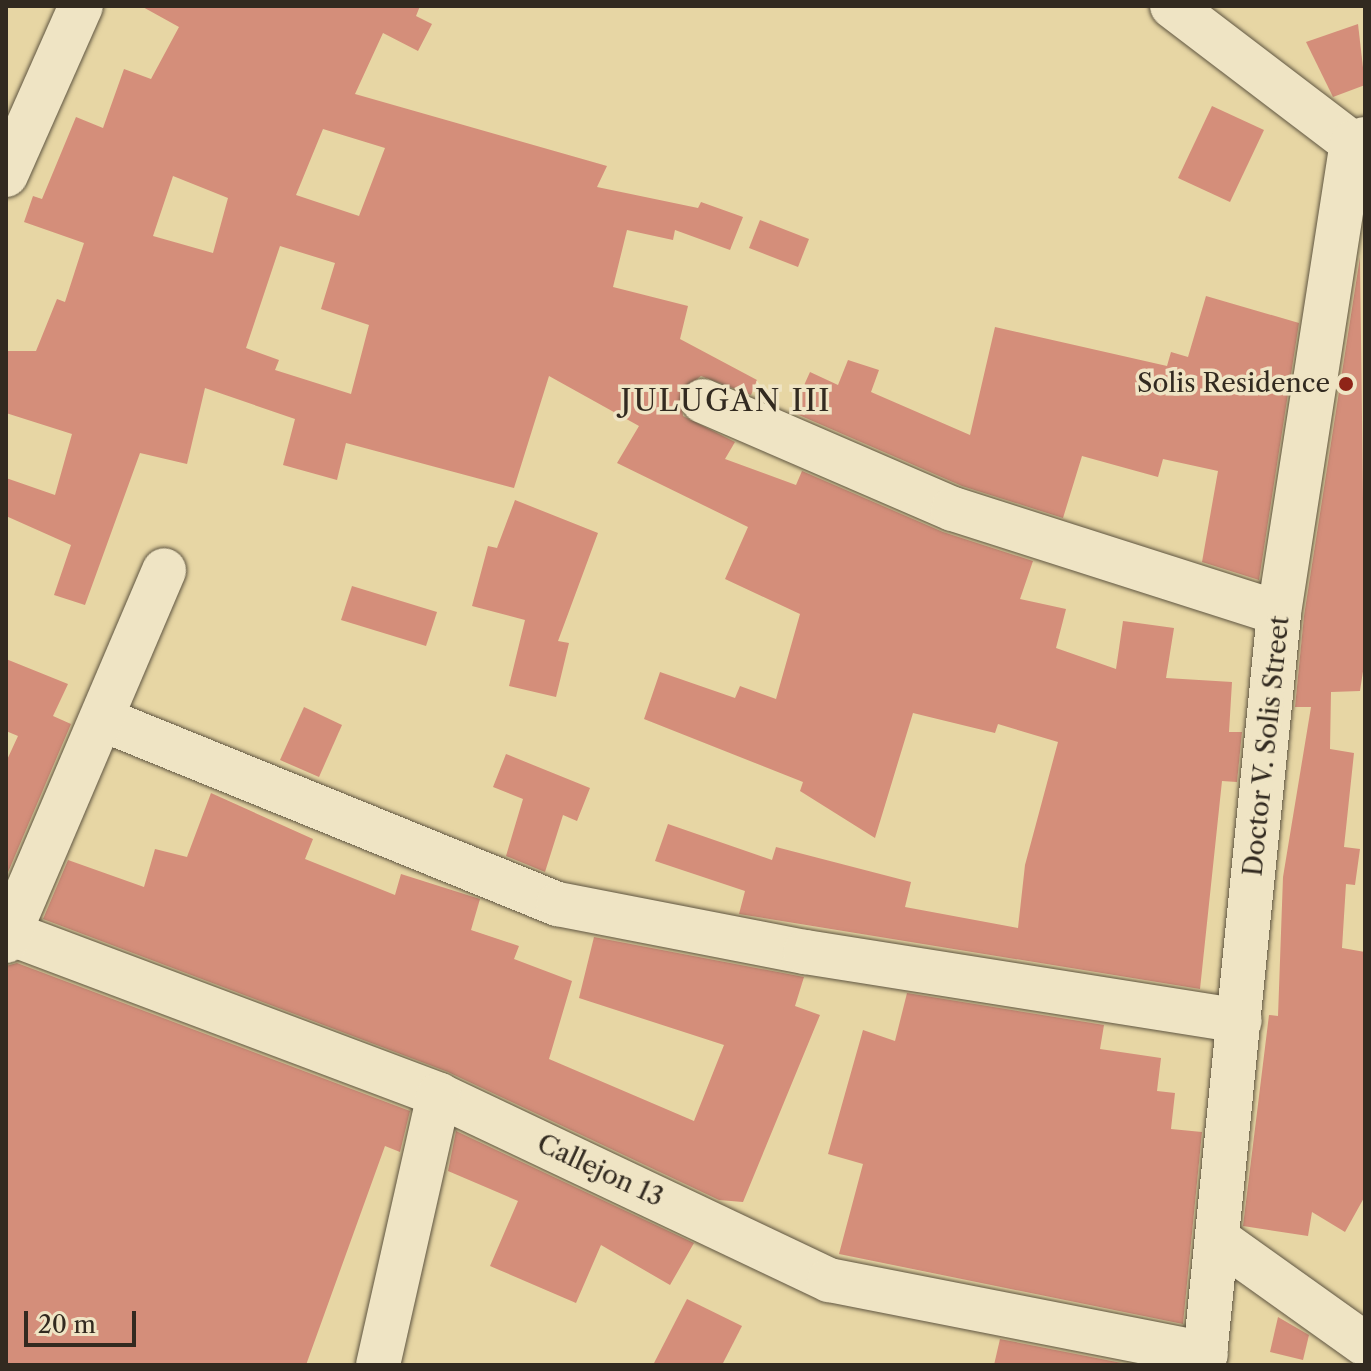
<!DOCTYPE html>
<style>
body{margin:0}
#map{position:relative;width:1371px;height:1371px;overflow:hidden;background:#e7d6a4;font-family:"Libre Caslon Text",serif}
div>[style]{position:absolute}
.building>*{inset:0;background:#d48e7a}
.roads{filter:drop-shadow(0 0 2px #5f5541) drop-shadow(0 0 2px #5f5541)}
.minor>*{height:44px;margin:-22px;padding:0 22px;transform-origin:22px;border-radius:22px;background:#efe4c4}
.dots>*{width:22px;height:22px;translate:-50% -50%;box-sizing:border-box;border:4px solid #efe4c4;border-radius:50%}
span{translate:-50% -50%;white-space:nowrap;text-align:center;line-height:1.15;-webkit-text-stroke:7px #efe4c4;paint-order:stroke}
.poi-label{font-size:26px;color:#322a20}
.right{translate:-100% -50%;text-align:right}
.street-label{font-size:26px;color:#322a20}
.quarter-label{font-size:30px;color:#322a20;letter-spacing:2px}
.frame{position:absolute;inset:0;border:8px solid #322a20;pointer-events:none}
.scale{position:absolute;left:24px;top:1311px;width:112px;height:36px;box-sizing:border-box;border:4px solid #322a20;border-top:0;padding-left:10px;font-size:24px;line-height:28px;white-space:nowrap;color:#322a20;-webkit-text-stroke:6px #efe4c4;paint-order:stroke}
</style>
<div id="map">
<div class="building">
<i style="clip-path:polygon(evenodd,141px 6px,420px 6px,416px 16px,432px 24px,418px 51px,383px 33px,355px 94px,607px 166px,597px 187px,698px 208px,701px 202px,743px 217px,730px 250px,675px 230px,673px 240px,627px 230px,613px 287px,688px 306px,680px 339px,757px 380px,751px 395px,701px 376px,680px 392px,683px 416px,735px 442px,725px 459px,796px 485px,802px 471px,943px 532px,1033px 561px,1020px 599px,1066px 609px,1056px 648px,1116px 669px,1123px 621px,1174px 628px,1166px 678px,1232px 682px,1229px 732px,1242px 732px,1237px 782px,1222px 781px,1200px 989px,739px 914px,745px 891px,655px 861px,668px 824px,772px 860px,776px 847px,911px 882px,905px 907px,1018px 928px,1025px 865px,1058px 742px,998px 724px,995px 733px,913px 713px,875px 838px,800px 791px,803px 782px,644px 719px,660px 672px,735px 698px,740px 686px,776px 699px,800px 614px,725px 579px,748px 527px,617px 463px,639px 426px,549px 376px,514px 488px,346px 443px,337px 480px,283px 465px,295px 419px,205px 388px,187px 464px,140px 453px,85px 605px,54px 595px,71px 545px,6px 516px,6px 478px,55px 495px,72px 434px,6px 413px,6px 351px,36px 351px,57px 299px,65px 302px,84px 243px,24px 222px,33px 196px,42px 199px,76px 117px,103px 128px,124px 69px,151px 79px,179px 27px,141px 6px,323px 129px,385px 148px,359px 216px,296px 195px,323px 129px,141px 6px,173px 176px,228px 198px,213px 253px,153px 236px,173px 176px,141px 6px,280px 246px,335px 263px,321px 309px,369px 325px,351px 394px,275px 370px,279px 360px,246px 348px,280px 246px)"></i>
<i style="clip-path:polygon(1358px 24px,1365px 85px,1333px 97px,1306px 42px)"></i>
<i style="clip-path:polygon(1212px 106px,1264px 130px,1230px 202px,1178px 178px)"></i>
<i style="clip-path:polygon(760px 220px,809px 239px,798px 267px,749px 248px)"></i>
<i style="clip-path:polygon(1360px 257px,1365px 658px,1360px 691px,1331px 692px,1330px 749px,1354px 753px,1344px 847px,1360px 849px,1355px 885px,1346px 884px,1342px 948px,1365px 952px,1365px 1196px,1345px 1232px,1312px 1212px,1308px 1236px,1243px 1226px,1269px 1015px,1278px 1016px,1283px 877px,1311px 707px,1295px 707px,1304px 616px)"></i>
<i style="clip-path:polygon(1206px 296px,1299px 323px,1259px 580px,1202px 562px,1218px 471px,1163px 459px,1158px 477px,1082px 456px,1063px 518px,962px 486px,792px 412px,810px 372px,838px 385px,848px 360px,879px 370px,871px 392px,970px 435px,995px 327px,1167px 366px,1171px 352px,1188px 357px)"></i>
<i style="clip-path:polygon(515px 500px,598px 533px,558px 641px,569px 643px,556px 697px,509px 686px,525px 620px,472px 606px,488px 546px,497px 548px)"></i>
<i style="clip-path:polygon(352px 586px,437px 612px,426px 646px,341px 620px)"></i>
<i style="clip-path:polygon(6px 659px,68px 684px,53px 716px,71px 724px,6px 877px,6px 762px,18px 736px,6px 731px)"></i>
<i style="clip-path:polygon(304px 707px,342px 725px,319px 777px,280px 760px)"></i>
<i style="clip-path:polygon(506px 754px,590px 788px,577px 821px,563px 815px,545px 872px,506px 856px,523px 799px,493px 787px)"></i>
<i style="clip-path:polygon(211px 793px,313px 839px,305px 859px,395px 895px,401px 874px,480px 899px,471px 930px,519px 946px,514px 959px,572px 981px,549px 1059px,694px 1121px,724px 1045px,579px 998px,594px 937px,804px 977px,795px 1006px,820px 1015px,743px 1202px,719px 1200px,448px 1072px,43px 919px,68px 860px,144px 887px,155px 849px,187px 857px)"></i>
<i style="clip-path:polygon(17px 963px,410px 1111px,400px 1152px,385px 1146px,306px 1365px,6px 1365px,6px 966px)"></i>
<i style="clip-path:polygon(907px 993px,1104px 1025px,1100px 1049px,1161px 1058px,1157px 1091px,1175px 1093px,1171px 1129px,1202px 1132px,1183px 1324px,839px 1254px,863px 1164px,828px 1154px,863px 1030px,895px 1041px)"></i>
<i style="clip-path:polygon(456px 1131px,694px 1243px,670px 1285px,601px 1245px,576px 1303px,490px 1266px,518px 1201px,448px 1171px)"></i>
<i style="clip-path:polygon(687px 1299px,742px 1326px,722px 1365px,653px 1365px)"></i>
<i style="clip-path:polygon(1278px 1317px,1309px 1335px,1303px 1360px,1270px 1352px)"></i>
<i style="clip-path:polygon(1000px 1339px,1132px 1365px,994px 1365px)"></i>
</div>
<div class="roads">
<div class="minor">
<i style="left:1172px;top:6px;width:226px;rotate:37.3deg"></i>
<i style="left:6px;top:175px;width:185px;rotate:-66.1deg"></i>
<i style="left:703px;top:401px;width:272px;rotate:23.4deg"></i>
<i style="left:953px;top:509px;width:342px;rotate:17.7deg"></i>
<i style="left:104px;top:720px;width:490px;rotate:22.1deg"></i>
<i style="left:558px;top:904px;width:252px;rotate:11deg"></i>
<i style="left:805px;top:952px;width:440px;rotate:9deg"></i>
<i style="left:9px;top:933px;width:460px;rotate:20.6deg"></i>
<i style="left:439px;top:1095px;width:432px;rotate:25.4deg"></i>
<i style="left:829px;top:1280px;width:384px;rotate:11.1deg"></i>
<i style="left:6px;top:941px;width:403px;rotate:-66.9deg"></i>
<i style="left:1219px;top:1240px;width:179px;rotate:35.5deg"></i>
<i style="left:378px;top:1365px;width:277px;rotate:-77.3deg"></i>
<i style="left:1204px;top:1365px;width:756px;rotate:-84.3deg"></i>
<i style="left:1279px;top:613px;width:476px;rotate:-81.2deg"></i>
<i style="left:1352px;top:143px;width:14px;rotate:-17deg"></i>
</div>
</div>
<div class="dots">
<i style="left:1346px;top:384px;background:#8f2418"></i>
</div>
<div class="poi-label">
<span class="right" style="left:1330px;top:384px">Solis Residence</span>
</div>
<div class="street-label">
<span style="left:1267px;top:746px;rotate:-84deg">Doctor V. Solis Street</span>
<span style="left:600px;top:1171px;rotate:25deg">Callejon 13</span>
</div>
<div class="quarter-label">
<span style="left:726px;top:401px">JULUGAN III</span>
</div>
<div class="frame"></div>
<div class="scale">20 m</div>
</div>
